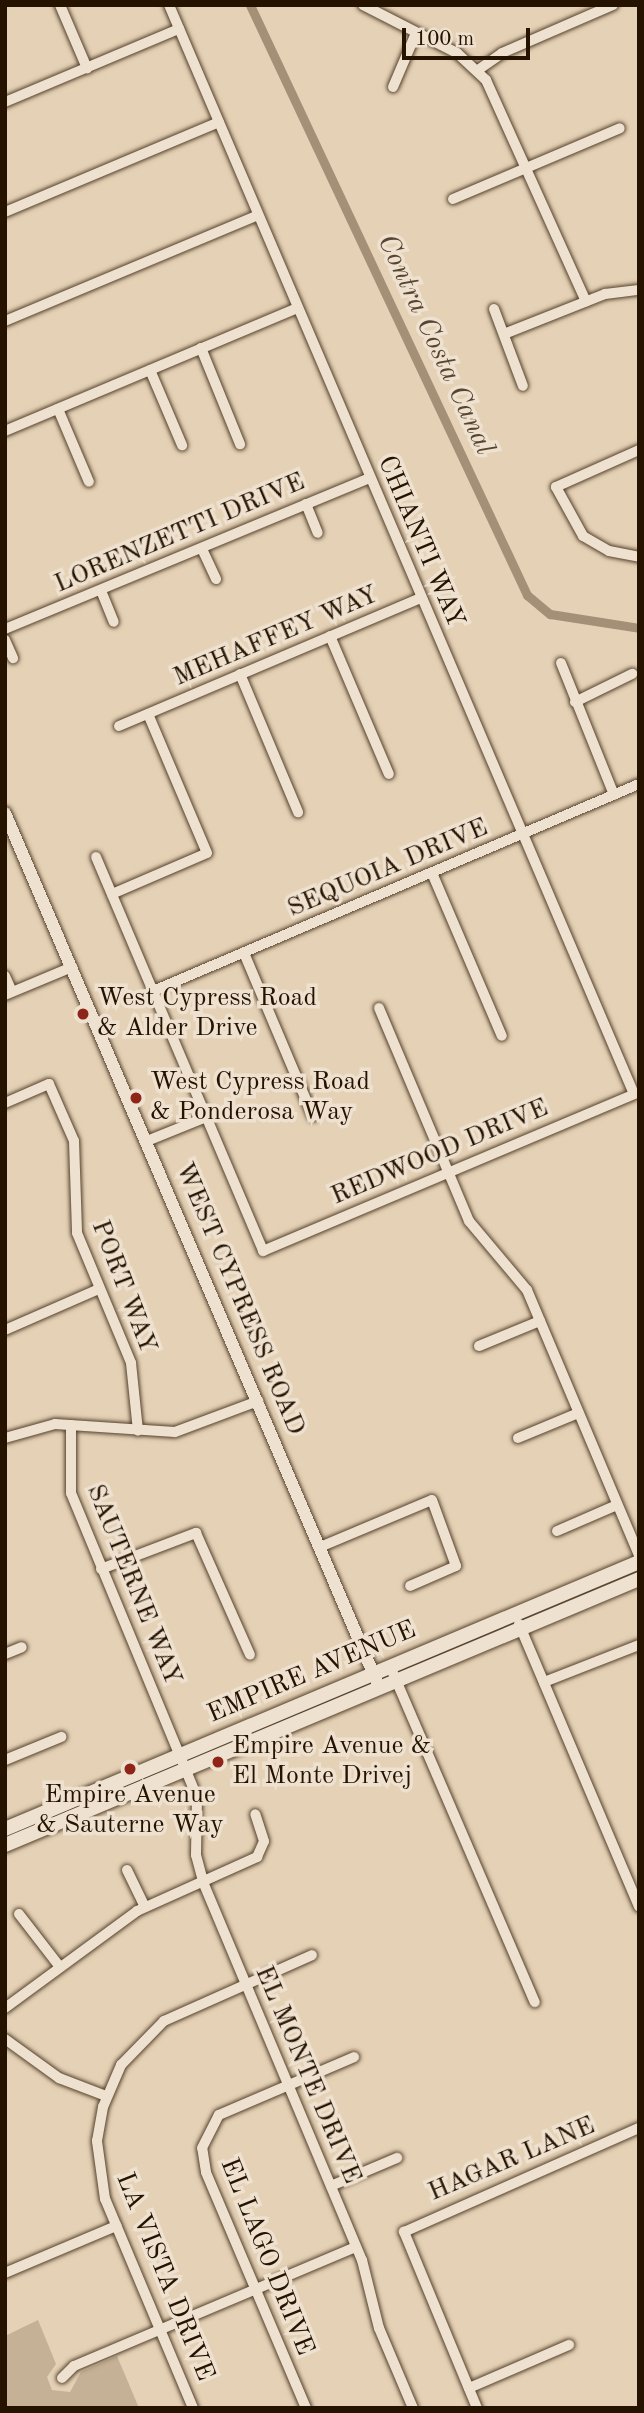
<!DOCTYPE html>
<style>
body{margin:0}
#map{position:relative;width:644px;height:2413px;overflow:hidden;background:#e5d1b5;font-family:"Old Standard TT",serif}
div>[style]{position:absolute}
.green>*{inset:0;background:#c4b196}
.canal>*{height:9px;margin:-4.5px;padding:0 4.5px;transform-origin:4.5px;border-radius:4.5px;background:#a49077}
.roads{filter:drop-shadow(0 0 2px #55422d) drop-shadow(0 0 2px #55422d)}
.minor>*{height:10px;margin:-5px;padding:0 5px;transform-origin:5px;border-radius:5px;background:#eee1cf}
.tertiary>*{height:12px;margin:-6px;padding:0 6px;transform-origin:6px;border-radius:6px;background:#eee1cf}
.secondary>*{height:14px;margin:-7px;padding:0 7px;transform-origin:7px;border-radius:7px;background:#eee1cf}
.dots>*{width:19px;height:19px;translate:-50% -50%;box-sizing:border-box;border:4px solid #eee1cf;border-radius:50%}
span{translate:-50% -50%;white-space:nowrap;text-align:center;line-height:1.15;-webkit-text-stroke:7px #eee1cf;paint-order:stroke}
.street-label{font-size:26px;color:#251300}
.poi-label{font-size:26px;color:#251300}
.left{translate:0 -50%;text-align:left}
.water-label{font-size:28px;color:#584530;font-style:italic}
.frame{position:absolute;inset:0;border:7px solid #251300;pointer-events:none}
.scale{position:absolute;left:402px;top:28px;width:128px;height:32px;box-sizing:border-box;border:4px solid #251300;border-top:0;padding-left:9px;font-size:21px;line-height:24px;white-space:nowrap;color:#251300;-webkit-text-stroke:5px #eee1cf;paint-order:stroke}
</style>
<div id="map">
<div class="green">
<i style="clip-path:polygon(38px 2320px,56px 2364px,47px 2377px,52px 2390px,70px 2392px,81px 2372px,117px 2356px,139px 2408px,5px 2408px,5px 2336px)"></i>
</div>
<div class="canal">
<i style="left:250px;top:5px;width:652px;rotate:64.85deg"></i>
<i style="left:527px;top:595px;width:30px;rotate:40deg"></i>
<i style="left:550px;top:614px;width:90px;rotate:8.9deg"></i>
</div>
<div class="roads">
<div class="minor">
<i style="left:60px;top:5px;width:69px;rotate:66.8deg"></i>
<i style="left:363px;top:5px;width:106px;rotate:27.1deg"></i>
<i style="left:457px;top:53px;width:40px;rotate:43deg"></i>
<i style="left:486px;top:80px;width:243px;rotate:65.7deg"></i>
<i style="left:478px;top:70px;width:29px;rotate:-35deg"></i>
<i style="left:502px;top:53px;width:121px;rotate:-23.4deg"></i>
<i style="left:393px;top:87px;width:59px;rotate:-66.9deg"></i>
<i style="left:5px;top:102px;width:189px;rotate:-22.8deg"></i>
<i style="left:453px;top:199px;width:181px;rotate:-23deg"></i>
<i style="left:5px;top:212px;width:232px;rotate:-22.8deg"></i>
<i style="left:494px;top:309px;width:82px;rotate:69.4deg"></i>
<i style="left:5px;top:321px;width:274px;rotate:-22.7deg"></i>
<i style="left:504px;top:334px;width:109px;rotate:-21.6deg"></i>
<i style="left:605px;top:294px;width:34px;rotate:-7deg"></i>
<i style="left:201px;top:348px;width:104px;rotate:67.9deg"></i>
<i style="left:150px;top:370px;width:82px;rotate:66.9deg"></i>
<i style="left:58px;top:409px;width:79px;rotate:67deg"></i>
<i style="left:5px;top:431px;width:317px;rotate:-22.8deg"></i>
<i style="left:639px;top:450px;width:91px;rotate:156deg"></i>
<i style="left:556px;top:487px;width:56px;rotate:61.1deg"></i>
<i style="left:583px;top:536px;width:30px;rotate:30deg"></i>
<i style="left:609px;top:551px;width:31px;rotate:11deg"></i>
<i style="left:306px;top:504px;width:31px;rotate:68deg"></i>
<i style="left:203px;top:551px;width:31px;rotate:65deg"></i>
<i style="left:102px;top:593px;width:31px;rotate:68deg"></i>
<i style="left:5px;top:629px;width:395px;rotate:-22.5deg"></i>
<i style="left:330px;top:636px;width:150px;rotate:66.9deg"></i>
<i style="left:5px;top:640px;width:20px;rotate:66deg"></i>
<i style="left:561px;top:663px;width:142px;rotate:68.1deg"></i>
<i style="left:240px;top:674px;width:150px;rotate:67.2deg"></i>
<i style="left:575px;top:702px;width:64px;rotate:-26.2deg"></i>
<i style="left:119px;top:726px;width:328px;rotate:-23deg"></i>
<i style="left:96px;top:857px;width:428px;rotate:67deg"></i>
<i style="left:263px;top:1251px;width:403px;rotate:-22.9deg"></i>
<i style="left:634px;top:1094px;width:1184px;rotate:-113.12deg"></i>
<i style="left:432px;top:873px;width:177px;rotate:66.8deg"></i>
<i style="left:112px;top:894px;width:103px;rotate:-23.3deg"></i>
<i style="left:207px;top:853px;width:151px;rotate:-113deg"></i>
<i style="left:244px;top:953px;width:177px;rotate:67.1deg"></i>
<i style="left:5px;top:976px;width:17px;rotate:66deg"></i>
<i style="left:153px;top:991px;width:528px;rotate:-23.07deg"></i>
<i style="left:5px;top:995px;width:73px;rotate:-22.7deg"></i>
<i style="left:379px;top:1008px;width:231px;rotate:67.1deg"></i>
<i style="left:469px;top:1221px;width:90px;rotate:50deg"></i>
<i style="left:527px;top:1290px;width:288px;rotate:67.1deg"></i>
<i style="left:5px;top:1103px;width:48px;rotate:-23.4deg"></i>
<i style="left:49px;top:1084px;width:62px;rotate:66.3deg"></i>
<i style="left:74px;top:1141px;width:92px;rotate:88.1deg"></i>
<i style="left:77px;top:1233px;width:141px;rotate:67.4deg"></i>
<i style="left:131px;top:1363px;width:68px;rotate:84.1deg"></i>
<i style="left:147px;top:1141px;width:64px;rotate:-22.1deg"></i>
<i style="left:5px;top:1330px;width:103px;rotate:-23.6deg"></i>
<i style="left:479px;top:1346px;width:66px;rotate:-22.3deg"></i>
<i style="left:71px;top:1425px;width:68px;rotate:90deg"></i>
<i style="left:71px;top:1493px;width:329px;rotate:67.5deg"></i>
<i style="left:197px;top:1797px;width:58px;rotate:91deg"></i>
<i style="left:196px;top:1855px;width:28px;rotate:75deg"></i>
<i style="left:203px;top:1882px;width:410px;rotate:67.2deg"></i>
<i style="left:362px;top:2260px;width:70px;rotate:76deg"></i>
<i style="left:379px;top:2328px;width:87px;rotate:67deg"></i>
<i style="left:5px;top:1438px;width:52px;rotate:-15.6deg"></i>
<i style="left:55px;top:1424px;width:120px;rotate:3.8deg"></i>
<i style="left:175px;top:1432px;width:89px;rotate:-20.5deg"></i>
<i style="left:518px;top:1438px;width:65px;rotate:-22.6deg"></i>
<i style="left:557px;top:1531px;width:65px;rotate:-23.4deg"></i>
<i style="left:320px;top:1547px;width:121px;rotate:-22.8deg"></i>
<i style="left:432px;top:1500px;width:70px;rotate:70deg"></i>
<i style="left:456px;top:1566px;width:50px;rotate:156.5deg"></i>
<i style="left:101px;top:1569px;width:102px;rotate:-20.8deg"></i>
<i style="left:196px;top:1533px;width:133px;rotate:66.1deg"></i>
<i style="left:519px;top:1624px;width:307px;rotate:67deg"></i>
<i style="left:5px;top:1654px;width:18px;rotate:-22deg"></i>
<i style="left:390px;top:1666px;width:366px;rotate:66.7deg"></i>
<i style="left:544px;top:1682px;width:102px;rotate:-21.3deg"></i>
<i style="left:5px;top:1760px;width:61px;rotate:-22.3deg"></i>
<i style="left:127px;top:1870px;width:41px;rotate:64.1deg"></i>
<i style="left:19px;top:1914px;width:67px;rotate:52.3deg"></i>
<i style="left:5px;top:2008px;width:164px;rotate:-36.3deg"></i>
<i style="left:137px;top:1911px;width:132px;rotate:-24.2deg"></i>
<i style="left:257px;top:1857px;width:17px;rotate:-66deg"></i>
<i style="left:264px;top:1841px;width:28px;rotate:-108deg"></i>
<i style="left:5px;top:2039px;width:67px;rotate:35.8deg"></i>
<i style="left:59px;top:2078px;width:50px;rotate:21deg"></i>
<i style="left:331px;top:2186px;width:72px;rotate:-23deg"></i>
<i style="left:5px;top:2273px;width:121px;rotate:-22.9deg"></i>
<i style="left:62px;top:2378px;width:17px;rotate:-45deg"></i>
<i style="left:74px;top:2366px;width:306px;rotate:-22.9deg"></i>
<i style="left:469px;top:2388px;width:109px;rotate:-23.3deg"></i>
<i style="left:193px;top:2408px;width:227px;rotate:-112.8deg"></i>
<i style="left:105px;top:2199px;width:59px;rotate:-97.9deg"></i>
<i style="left:97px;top:2141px;width:35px;rotate:-80deg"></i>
<i style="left:103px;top:2107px;width:46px;rotate:-66.8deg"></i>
<i style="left:121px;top:2065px;width:62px;rotate:-45.7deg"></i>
<i style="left:164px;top:2021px;width:162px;rotate:-24deg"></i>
<i style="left:306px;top:2408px;width:256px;rotate:-113deg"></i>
<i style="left:206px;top:2172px;width:24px;rotate:-99deg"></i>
<i style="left:202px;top:2148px;width:37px;rotate:-63deg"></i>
<i style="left:219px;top:2115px;width:147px;rotate:-23.2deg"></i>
<i style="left:477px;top:2408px;width:191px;rotate:-112.5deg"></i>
<i style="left:404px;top:2232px;width:257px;rotate:-23.9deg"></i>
</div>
<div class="tertiary">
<i style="left:5px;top:813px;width:945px;rotate:66.83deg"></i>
</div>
<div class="secondary">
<i style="left:5px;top:1829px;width:688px;rotate:-22.84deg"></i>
<i style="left:5px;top:1845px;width:688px;rotate:-22.76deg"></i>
</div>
</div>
<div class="dots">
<i style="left:83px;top:1014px;background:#8f2418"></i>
<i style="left:136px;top:1098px;background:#8f2418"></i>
<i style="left:218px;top:1762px;background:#8f2418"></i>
<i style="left:130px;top:1769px;background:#8f2418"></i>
</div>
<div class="street-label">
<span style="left:180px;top:534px;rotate:-23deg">LORENZETTI DRIVE</span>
<span style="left:420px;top:542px;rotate:67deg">CHIANTI WAY</span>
<span style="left:276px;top:637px;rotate:-23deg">MEHAFFEY WAY</span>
<span style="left:388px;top:869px;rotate:-23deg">SEQUOIA DRIVE</span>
<span style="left:440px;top:1153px;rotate:-23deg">REDWOOD DRIVE</span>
<span style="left:123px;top:1287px;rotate:69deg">PORT WAY</span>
<span style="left:239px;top:1299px;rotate:67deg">WEST CYPRESS ROAD</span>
<span style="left:133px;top:1585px;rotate:68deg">SAUTERNE WAY</span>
<span style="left:312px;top:1673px;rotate:-23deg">EMPIRE AVENUE</span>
<span style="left:307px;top:2075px;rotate:67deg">EL MONTE DRIVE</span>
<span style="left:512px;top:2160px;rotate:-23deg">HAGAR LANE</span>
<span style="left:266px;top:2257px;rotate:68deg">EL LAGO DRIVE</span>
<span style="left:164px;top:2277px;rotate:68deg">LA VISTA DRIVE</span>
</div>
<div class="poi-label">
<span class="left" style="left:97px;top:1014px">West Cypress Road<br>&amp; Alder Drive</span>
<span class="left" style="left:150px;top:1098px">West Cypress Road<br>&amp; Ponderosa Way</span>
<span class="left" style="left:232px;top:1762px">Empire Avenue &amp;<br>El Monte Drivej</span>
<span style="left:130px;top:1811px">Empire Avenue<br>&amp; Sauterne Way</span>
</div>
<div class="water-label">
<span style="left:435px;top:345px;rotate:65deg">Contra Costa Canal</span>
</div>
<div class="frame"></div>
<div class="scale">100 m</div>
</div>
